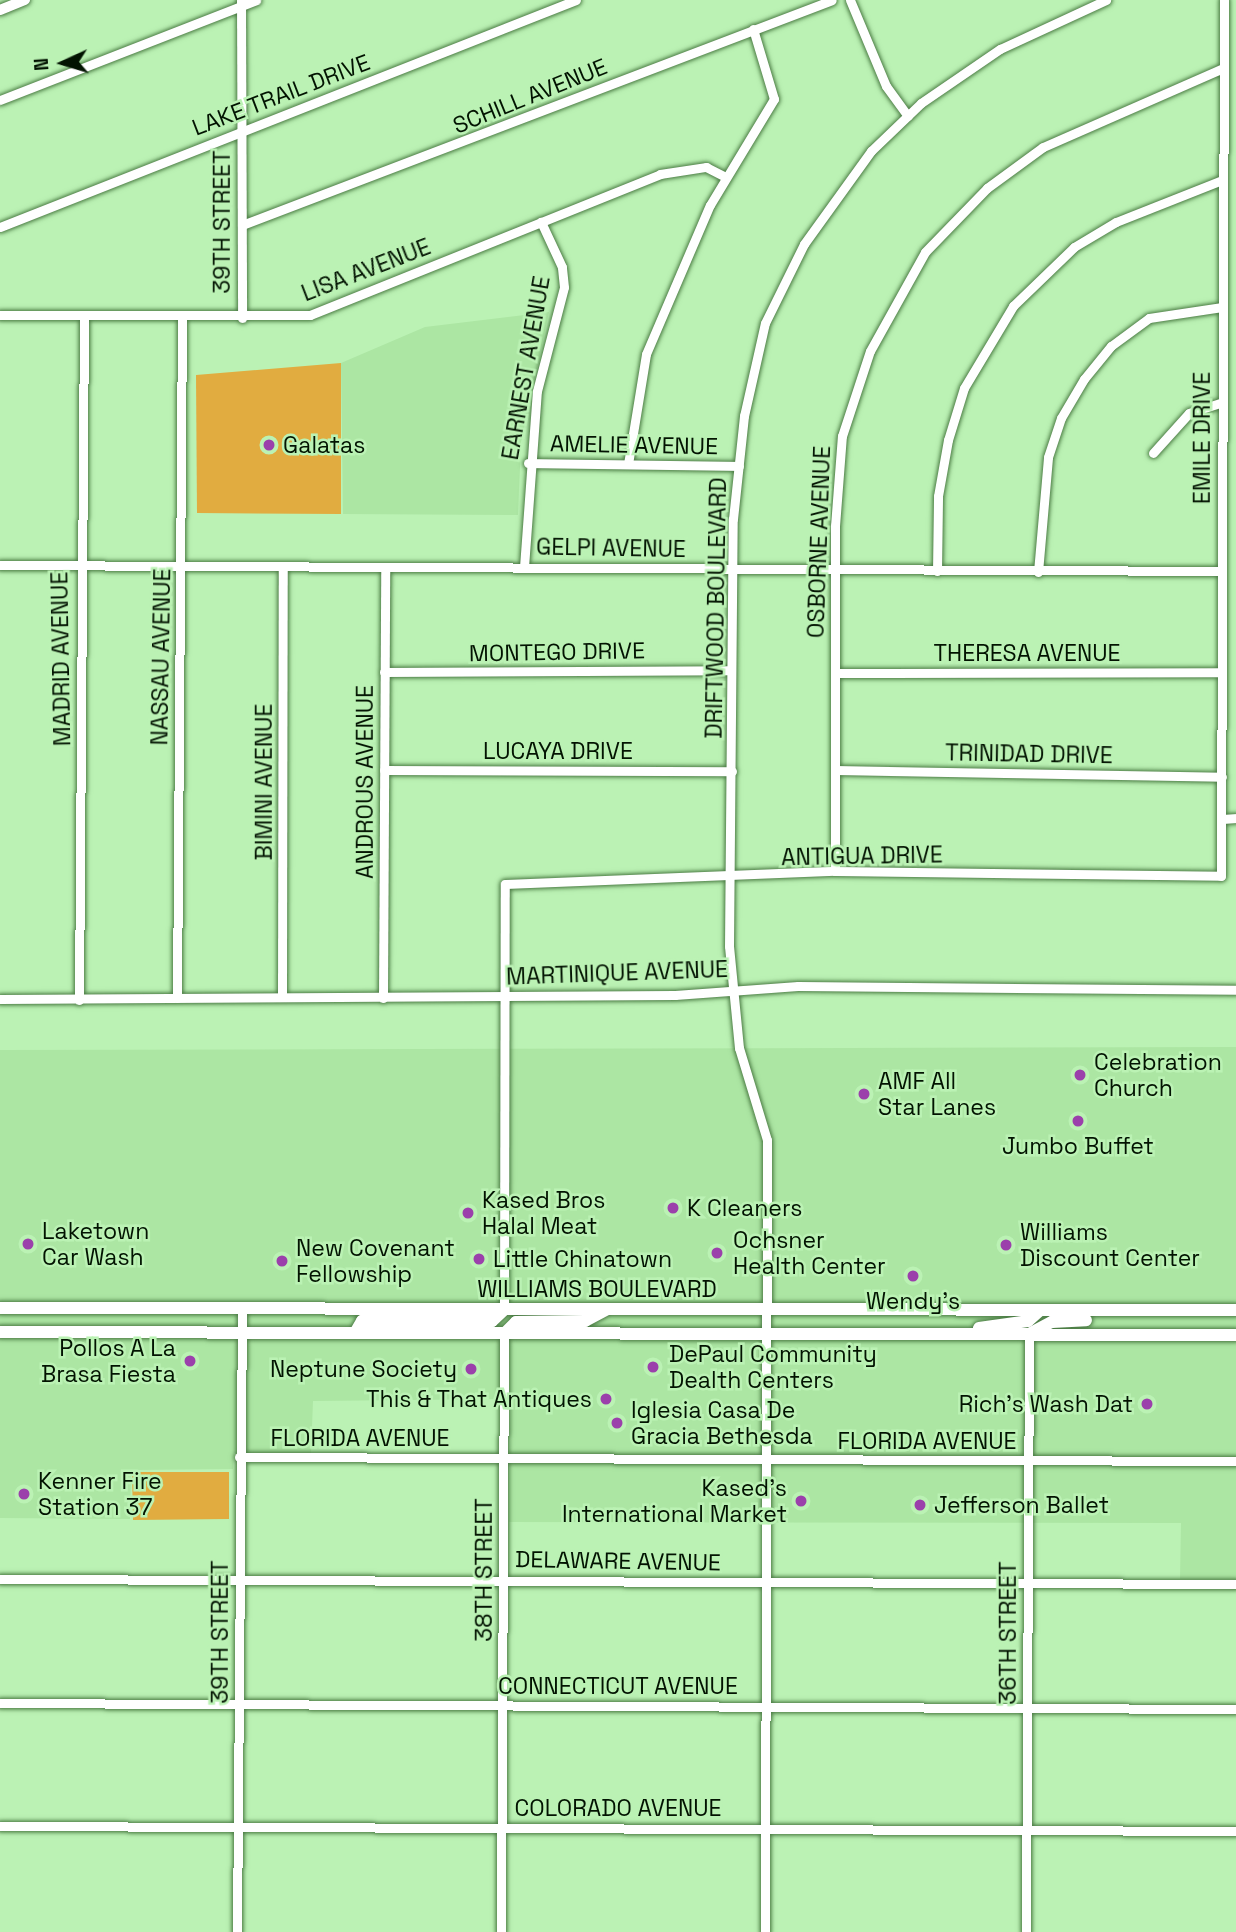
<!DOCTYPE html>
<style>
body{margin:0}
#map{position:relative;width:1236px;height:1932px;overflow:hidden;background:#bbf2b4;font-family:"Space Grotesk",sans-serif}
div>[style]{position:absolute}
.built>*{inset:0;background:#ace6a3}
.green>*{inset:0;background:#e1ac40}
.roads{filter:drop-shadow(0 0 2px #4b7c44) drop-shadow(0 0 2px #4b7c44)}
.minor>*{height:9px;margin:-4.5px;padding:0 4.5px;transform-origin:4.5px;border-radius:4.5px;background:#fff}
.tertiary>*{height:10px;margin:-5px;padding:0 5px;transform-origin:5px;border-radius:5px;background:#fff}
.secondary>*{height:12px;margin:-6px;padding:0 6px;transform-origin:6px;border-radius:6px;background:#fff}
.dots>*{width:19px;height:19px;translate:-50% -50%;box-sizing:border-box;border:4px solid #bbf2b4;border-radius:50%}
span{translate:-50% -50%;white-space:nowrap;text-align:center;line-height:1.15;-webkit-text-stroke:5px #bbf2b4;paint-order:stroke}
.street-label{font-size:23px;color:#021301}
.poi-label{font-size:23px;color:#021301}
.left{translate:0 -50%;text-align:left}
.right{translate:-100% -50%;text-align:right}
.north{position:absolute;left:28px;top:28px;width:70px;height:70px;-webkit-text-stroke:5px #bbf2b4;paint-order:stroke;rotate:266deg;font-size:19px;font-weight:700;line-height:28px;text-align:center;color:#021301}
.north::after{content:'';display:block;margin:auto;width:24px;height:32px;background:#021301;clip-path:polygon(50% 0,100% 100%,50% 72%,0 100%)}
</style>
<div id="map">
<div class="built">
<i style="clip-path:polygon(549px 312px,521px 442px,518px 515px,343px 514px,341px 363px,425px 327px)"></i>
<i style="clip-path:polygon(1236px 1047px,1236px 1579px,1180px 1579px,1181px 1523px,509px 1522px,511px 1399px,313px 1401px,311px 1453px,234px 1453px,233px 1469px,131px 1470px,130px 1519px,0 1518px,0 1050px)"></i>
</div>
<div class="green">
<i style="clip-path:polygon(341px 363px,341px 514px,197px 513px,196px 375px)"></i>
<i style="clip-path:polygon(132px 1472px,229px 1472px,229px 1519px,133px 1520px)"></i>
</div>
<div class="roads">
<div class="minor">
<i style="left:241px;top:0;width:318px;rotate:89.8deg"></i>
<i style="left:850px;top:0;width:93px;rotate:67.3deg"></i>
<i style="left:886px;top:86px;width:37px;rotate:54deg"></i>
<i style="left:0;top:100px;width:275px;rotate:-21.3deg"></i>
<i style="left:242px;top:225px;width:631px;rotate:-20.87deg"></i>
<i style="left:0;top:227px;width:619px;rotate:-21.51deg"></i>
<i style="left:0;top:315px;width:310px"></i>
<i style="left:310px;top:315px;width:377px;rotate:-21.9deg"></i>
<i style="left:660px;top:174px;width:47px;rotate:-8.7deg"></i>
<i style="left:706px;top:167px;width:22px;rotate:27deg"></i>
<i style="left:1153px;top:453px;width:54px;rotate:-48deg"></i>
<i style="left:1189px;top:413px;width:35px;rotate:-18deg"></i>
<i style="left:528px;top:463px;width:211px;rotate:0.8deg"></i>
<i style="left:628px;top:464px;width:111px;rotate:-80.7deg"></i>
<i style="left:646px;top:354px;width:162px;rotate:-66.8deg"></i>
<i style="left:710px;top:205px;width:124px;rotate:-58.9deg"></i>
<i style="left:774px;top:99px;width:73px;rotate:-106.7deg"></i>
<i style="left:0;top:565px;width:1221px;rotate:0.28deg"></i>
<i style="left:524px;top:567px;width:176px;rotate:-85.8deg"></i>
<i style="left:537px;top:391px;width:107px;rotate:-75.4deg"></i>
<i style="left:564px;top:287px;width:20px;rotate:-96deg"></i>
<i style="left:562px;top:267px;width:50px;rotate:-115deg"></i>
<i style="left:937px;top:571px;width:75px;rotate:-89.2deg"></i>
<i style="left:938px;top:496px;width:57px;rotate:-79.9deg"></i>
<i style="left:948px;top:440px;width:54px;rotate:-72.9deg"></i>
<i style="left:964px;top:388px;width:96px;rotate:-59.1deg"></i>
<i style="left:1013px;top:306px;width:85px;rotate:-44deg"></i>
<i style="left:1074px;top:247px;width:49px;rotate:-30.8deg"></i>
<i style="left:1116px;top:222px;width:114px;rotate:-21.6deg"></i>
<i style="left:1038px;top:572px;width:115px;rotate:-85deg"></i>
<i style="left:1048px;top:457px;width:41px;rotate:-71.6deg"></i>
<i style="left:1061px;top:418px;width:45px;rotate:-59.5deg"></i>
<i style="left:1084px;top:379px;width:43px;rotate:-50.7deg"></i>
<i style="left:1111px;top:346px;width:47px;rotate:-36.4deg"></i>
<i style="left:1149px;top:318px;width:74px;rotate:-8.6deg"></i>
<i style="left:384px;top:672px;width:347px;rotate:-0.3deg"></i>
<i style="left:835px;top:673px;width:385px;rotate:-0.1deg"></i>
<i style="left:384px;top:770px;width:348px;rotate:0.2deg"></i>
<i style="left:835px;top:770px;width:387px;rotate:1deg"></i>
<i style="left:1223px;top:819px;width:13px;rotate:-4deg"></i>
<i style="left:835px;top:871px;width:345px;rotate:-90deg"></i>
<i style="left:835px;top:526px;width:90px;rotate:-85.6deg"></i>
<i style="left:842px;top:436px;width:89px;rotate:-71.8deg"></i>
<i style="left:870px;top:351px;width:113px;rotate:-60.9deg"></i>
<i style="left:925px;top:252px;width:89px;rotate:-45.9deg"></i>
<i style="left:987px;top:188px;width:69px;rotate:-36.2deg"></i>
<i style="left:1043px;top:147px;width:197px;rotate:-23.7deg"></i>
<i style="left:282px;top:997px;width:430px;rotate:-89.9deg"></i>
<i style="left:177px;top:998px;width:681px;rotate:-89.58deg"></i>
<i style="left:383px;top:998px;width:431px;rotate:-89.7deg"></i>
<i style="left:0;top:999px;width:675px;rotate:-0.34deg"></i>
<i style="left:675px;top:995px;width:123px;rotate:-4.2deg"></i>
<i style="left:798px;top:986px;width:438px;rotate:0.5deg"></i>
<i style="left:79px;top:1000px;width:682px;rotate:-89.58deg"></i>
<i style="left:504px;top:1310px;width:426px;rotate:-89.9deg"></i>
<i style="left:505px;top:884px;width:330px;rotate:-2.3deg"></i>
<i style="left:835px;top:871px;width:386px;rotate:0.7deg"></i>
<i style="left:1221px;top:876px;width:876px;rotate:-89.8deg"></i>
<i style="left:239px;top:1457px;width:997px;rotate:0.23deg"></i>
<i style="left:0;top:1579px;width:1236px;rotate:0.23deg"></i>
<i style="left:0;top:1703px;width:1236px;rotate:0.28deg"></i>
<i style="left:0;top:1826px;width:1236px;rotate:0.23deg"></i>
<i style="left:237px;top:1932px;width:623px;rotate:-89.54deg"></i>
<i style="left:501px;top:1932px;width:598px;rotate:-89.71deg"></i>
<i style="left:765px;top:1932px;width:792px;rotate:-89.86deg"></i>
<i style="left:767px;top:1140px;width:96px;rotate:-106.9deg"></i>
<i style="left:739px;top:1048px;width:102px;rotate:-95.6deg"></i>
<i style="left:729px;top:946px;width:427px;rotate:-89.5deg"></i>
<i style="left:733px;top:519px;width:104px;rotate:-83.9deg"></i>
<i style="left:744px;top:416px;width:95px;rotate:-77.3deg"></i>
<i style="left:765px;top:323px;width:88px;rotate:-63.7deg"></i>
<i style="left:804px;top:244px;width:115px;rotate:-54.2deg"></i>
<i style="left:871px;top:151px;width:69px;rotate:-43.8deg"></i>
<i style="left:921px;top:103px;width:96px;rotate:-34.4deg"></i>
<i style="left:1000px;top:49px;width:117px;rotate:-24.8deg"></i>
<i style="left:1026px;top:1932px;width:598px;rotate:-89.71deg"></i>
</div>
<div class="tertiary">
<i style="left:0;top:10px;width:27px;rotate:-22deg"></i>
</div>
<div class="secondary">
<i style="left:0;top:1308px;width:1236px;rotate:0.09deg"></i>
<i style="left:979px;top:1328px;width:49px;rotate:-8.1deg"></i>
<i style="left:1028px;top:1321px;width:15px;rotate:-42deg"></i>
<i style="left:0;top:1332px;width:1236px;rotate:0.14deg"></i>
<i style="left:355px;top:1333px;width:14px;rotate:-60deg"></i>
<i style="left:362px;top:1321px;width:130px"></i>
<i style="left:492px;top:1321px;width:16px;rotate:-43deg"></i>
<i style="left:504px;top:1334px;width:17px;rotate:-45deg"></i>
<i style="left:516px;top:1322px;width:69px;rotate:-0.8deg"></i>
<i style="left:585px;top:1321px;width:24px;rotate:-28deg"></i>
<i style="left:1029px;top:1334px;width:26px;rotate:-28deg"></i>
<i style="left:1052px;top:1322px;width:34px;rotate:-3deg"></i>
</div>
</div>
<div class="dots">
<i style="left:269px;top:445px;background:#9b40ab"></i>
<i style="left:1080px;top:1075px;background:#9b40ab"></i>
<i style="left:864px;top:1094px;background:#9b40ab"></i>
<i style="left:1078px;top:1121px;background:#9b40ab"></i>
<i style="left:673px;top:1208px;background:#9b40ab"></i>
<i style="left:468px;top:1213px;background:#9b40ab"></i>
<i style="left:28px;top:1244px;background:#9b40ab"></i>
<i style="left:1006px;top:1245px;background:#9b40ab"></i>
<i style="left:717px;top:1253px;background:#9b40ab"></i>
<i style="left:479px;top:1259px;background:#9b40ab"></i>
<i style="left:282px;top:1261px;background:#9b40ab"></i>
<i style="left:913px;top:1276px;background:#9b40ab"></i>
<i style="left:190px;top:1361px;background:#9b40ab"></i>
<i style="left:653px;top:1367px;background:#9b40ab"></i>
<i style="left:471px;top:1369px;background:#9b40ab"></i>
<i style="left:606px;top:1399px;background:#9b40ab"></i>
<i style="left:1147px;top:1404px;background:#9b40ab"></i>
<i style="left:617px;top:1423px;background:#9b40ab"></i>
<i style="left:24px;top:1494px;background:#9b40ab"></i>
<i style="left:801px;top:1501px;background:#9b40ab"></i>
<i style="left:920px;top:1505px;background:#9b40ab"></i>
</div>
<div class="street-label">
<span style="left:281px;top:95px;rotate:-21deg">LAKE TRAIL DRIVE</span>
<span style="left:530px;top:96px;rotate:-22deg">SCHILL AVENUE</span>
<span style="left:222px;top:222px;rotate:-90deg">39TH STREET</span>
<span style="left:366px;top:270px;rotate:-21deg">LISA AVENUE</span>
<span style="left:526px;top:368px;rotate:-80deg">EARNEST AVENUE</span>
<span style="left:1202px;top:438px;rotate:-90deg">EMILE DRIVE</span>
<span style="left:634px;top:445px;rotate:1deg">AMELIE AVENUE</span>
<span style="left:819px;top:542px;rotate:-88deg">OSBORNE AVENUE</span>
<span style="left:611px;top:548px;rotate:1deg">GELPI AVENUE</span>
<span style="left:716px;top:608px;rotate:-89deg">DRIFTWOOD BOULEVARD</span>
<span style="left:557px;top:652px;rotate:-1deg">MONTEGO DRIVE</span>
<span style="left:1027px;top:653px">THERESA AVENUE</span>
<span style="left:161px;top:657px;rotate:-89deg">NASSAU AVENUE</span>
<span style="left:61px;top:659px;rotate:-91deg">MADRID AVENUE</span>
<span style="left:558px;top:751px">LUCAYA DRIVE</span>
<span style="left:1029px;top:754px;rotate:1deg">TRINIDAD DRIVE</span>
<span style="left:264px;top:782px;rotate:-90deg">BIMINI AVENUE</span>
<span style="left:365px;top:782px;rotate:-90deg">ANDROUS AVENUE</span>
<span style="left:862px;top:856px;rotate:-1deg">ANTIGUA DRIVE</span>
<span style="left:617px;top:973px;rotate:-2deg">MARTINIQUE AVENUE</span>
<span style="left:597px;top:1289px">WILLIAMS BOULEVARD</span>
<span style="left:360px;top:1438px">FLORIDA AVENUE</span>
<span style="left:927px;top:1441px">FLORIDA AVENUE</span>
<span style="left:618px;top:1561px;rotate:1deg">DELAWARE AVENUE</span>
<span style="left:484px;top:1570px;rotate:-90deg">38TH STREET</span>
<span style="left:220px;top:1632px;rotate:-90deg">39TH STREET</span>
<span style="left:1008px;top:1633px;rotate:-90deg">36TH STREET</span>
<span style="left:618px;top:1686px">CONNECTICUT AVENUE</span>
<span style="left:618px;top:1808px">COLORADO AVENUE</span>
</div>
<div class="poi-label">
<span class="left" style="left:283px;top:445px">Galatas</span>
<span class="left" style="left:1094px;top:1075px">Celebration<br>Church</span>
<span class="left" style="left:878px;top:1094px">AMF All<br>Star Lanes</span>
<span style="left:1078px;top:1146px">Jumbo Buffet</span>
<span class="left" style="left:482px;top:1213px">Kased Bros<br>Halal Meat</span>
<span class="left" style="left:687px;top:1208px">K Cleaners</span>
<span class="left" style="left:42px;top:1244px">Laketown<br>Car Wash</span>
<span class="left" style="left:1020px;top:1245px">Williams<br>Discount Center</span>
<span class="left" style="left:733px;top:1253px">Ochsner<br>Health Center</span>
<span class="left" style="left:296px;top:1261px">New Covenant<br>Fellowship</span>
<span class="left" style="left:493px;top:1259px">Little Chinatown</span>
<span style="left:913px;top:1301px">Wendy's</span>
<span class="right" style="left:176px;top:1361px">Pollos A La<br>Brasa Fiesta</span>
<span class="left" style="left:669px;top:1367px">DePaul Community<br>Dealth Centers</span>
<span class="right" style="left:457px;top:1369px">Neptune Society</span>
<span class="right" style="left:592px;top:1399px">This &amp; That Antiques</span>
<span class="right" style="left:1133px;top:1404px">Rich's Wash Dat</span>
<span class="left" style="left:631px;top:1423px">Iglesia Casa De<br>Gracia Bethesda</span>
<span class="left" style="left:38px;top:1494px">Kenner Fire<br>Station 37</span>
<span class="right" style="left:787px;top:1501px">Kased's<br>International Market</span>
<span class="left" style="left:934px;top:1505px">Jefferson Ballet</span>
</div>
<div class="north">N</div>
</div>
